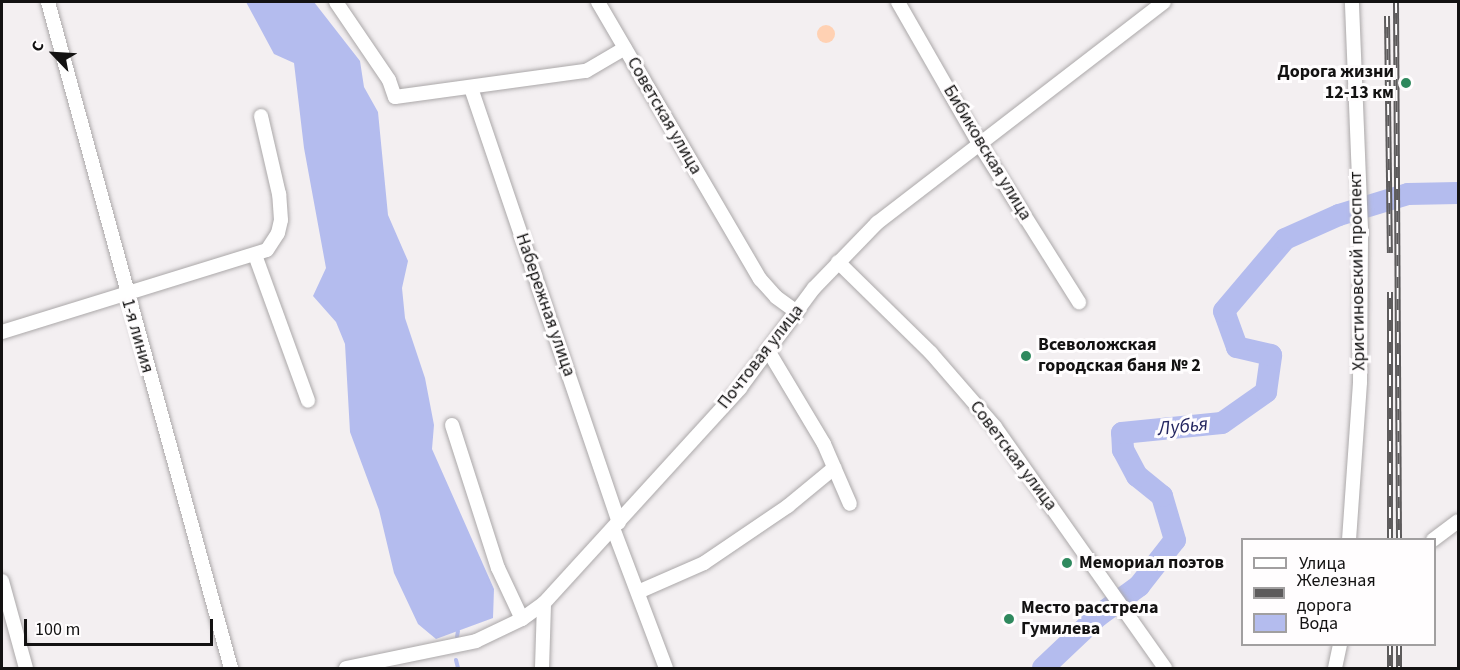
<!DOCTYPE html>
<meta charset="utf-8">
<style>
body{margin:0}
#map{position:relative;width:1460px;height:670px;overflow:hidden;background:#f3eff1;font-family:"Source Sans 3",sans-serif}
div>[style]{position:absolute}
.green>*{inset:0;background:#ffd1b3}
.round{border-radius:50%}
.water>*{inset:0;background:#b4bcee}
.stream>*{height:4px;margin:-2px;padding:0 2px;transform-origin:2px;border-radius:2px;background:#b4bcee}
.river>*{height:22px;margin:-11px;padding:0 11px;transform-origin:11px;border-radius:11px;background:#b4bcee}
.roads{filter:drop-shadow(0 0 2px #aba8a9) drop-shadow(0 0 2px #aba8a9)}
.minor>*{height:14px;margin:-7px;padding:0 7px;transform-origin:7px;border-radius:7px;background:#fff}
.rail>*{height:6px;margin-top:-3px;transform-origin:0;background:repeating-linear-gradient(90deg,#fffdfe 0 11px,#5d5b5c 0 22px);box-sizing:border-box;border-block:2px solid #5d5b5c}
.dots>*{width:16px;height:16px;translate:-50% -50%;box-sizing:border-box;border:3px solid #fffdfe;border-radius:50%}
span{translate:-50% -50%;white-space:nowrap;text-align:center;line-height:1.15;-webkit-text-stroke:6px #fffdfe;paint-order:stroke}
.poi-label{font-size:18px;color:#131212;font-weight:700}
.right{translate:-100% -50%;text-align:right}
.left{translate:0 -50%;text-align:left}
.street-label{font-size:18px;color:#131212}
.water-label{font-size:20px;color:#242660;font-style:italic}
.frame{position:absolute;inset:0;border:3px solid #131212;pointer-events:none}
.legend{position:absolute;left:1241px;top:538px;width:195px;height:108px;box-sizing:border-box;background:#fffdfe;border:2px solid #a19fa0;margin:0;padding:8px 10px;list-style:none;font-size:18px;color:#131212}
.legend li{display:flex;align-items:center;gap:12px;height:30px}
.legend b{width:30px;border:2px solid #a19fa0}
.north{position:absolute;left:24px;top:24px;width:60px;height:60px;-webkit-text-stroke:4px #fffdfe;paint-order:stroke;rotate:295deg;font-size:16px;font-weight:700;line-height:24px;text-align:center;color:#131212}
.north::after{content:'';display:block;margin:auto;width:21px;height:27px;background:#131212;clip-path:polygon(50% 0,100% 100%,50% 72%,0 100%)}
.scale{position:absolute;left:24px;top:619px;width:189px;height:27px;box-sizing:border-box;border:3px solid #131212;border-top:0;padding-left:8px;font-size:18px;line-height:21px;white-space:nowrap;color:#131212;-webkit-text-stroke:4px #fffdfe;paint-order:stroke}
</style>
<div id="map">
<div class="green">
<i class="round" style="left:817px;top:25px;width:18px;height:18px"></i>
</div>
<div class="water">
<i style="clip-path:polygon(246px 2px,314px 2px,360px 61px,364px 87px,378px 112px,388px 215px,408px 261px,402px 288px,405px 318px,425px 378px,434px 425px,432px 449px,494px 589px,493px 618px,436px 639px,418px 624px,394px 573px,379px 510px,350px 432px,345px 344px,336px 322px,313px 296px,326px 268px,304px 148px,294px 63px,274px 54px)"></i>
</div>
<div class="stream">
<i style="left:457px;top:637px;width:6px;rotate:-81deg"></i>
<i style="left:456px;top:660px;width:8px;rotate:76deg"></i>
</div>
<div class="river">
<i style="left:1043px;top:668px;width:76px;rotate:-43.4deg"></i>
<i style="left:1098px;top:616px;width:51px;rotate:-36.2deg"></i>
<i style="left:1139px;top:586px;width:58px;rotate:-52deg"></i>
<i style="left:1175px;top:540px;width:46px;rotate:-106.5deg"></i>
<i style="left:1162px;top:496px;width:32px;rotate:-141deg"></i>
<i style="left:1137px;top:476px;width:30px;rotate:-118deg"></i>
<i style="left:1123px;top:450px;width:17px;rotate:-93deg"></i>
<i style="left:1122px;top:433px;width:100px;rotate:-5.7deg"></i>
<i style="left:1222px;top:423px;width:54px;rotate:-35.2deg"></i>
<i style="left:1266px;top:392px;width:37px;rotate:-82deg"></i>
<i style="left:1271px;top:355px;width:35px;rotate:-167deg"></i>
<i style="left:1237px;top:347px;width:38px;rotate:-110deg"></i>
<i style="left:1224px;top:311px;width:94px;rotate:-49.7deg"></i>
<i style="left:1285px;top:239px;width:59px;rotate:-24deg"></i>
<i style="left:1339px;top:215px;width:72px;rotate:-16.9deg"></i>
<i style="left:1408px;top:194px;width:50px;rotate:-1.1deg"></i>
</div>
<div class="roads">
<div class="minor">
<i style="left:48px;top:2px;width:691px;rotate:74.64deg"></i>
<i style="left:336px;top:2px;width:94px;rotate:55.8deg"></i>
<i style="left:389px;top:80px;width:18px;rotate:71deg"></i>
<i style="left:395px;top:97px;width:193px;rotate:-7.8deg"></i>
<i style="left:586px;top:71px;width:45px;rotate:-30.5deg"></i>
<i style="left:598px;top:2px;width:321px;rotate:59.7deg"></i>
<i style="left:760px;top:279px;width:24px;rotate:48deg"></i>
<i style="left:776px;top:297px;width:26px;rotate:36deg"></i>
<i style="left:898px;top:2px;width:165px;rotate:60.2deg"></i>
<i style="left:980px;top:145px;width:186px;rotate:57.8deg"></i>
<i style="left:471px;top:88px;width:459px;rotate:71.2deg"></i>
<i style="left:255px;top:255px;width:155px;rotate:70deg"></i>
<i style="left:838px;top:262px;width:130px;rotate:44.4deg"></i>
<i style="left:931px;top:353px;width:98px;rotate:49.1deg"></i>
<i style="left:995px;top:427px;width:295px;rotate:54.8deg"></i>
<i style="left:2px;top:332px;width:277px;rotate:-17.2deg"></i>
<i style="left:267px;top:250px;width:20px;rotate:-57deg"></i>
<i style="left:278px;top:233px;width:13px;rotate:-77deg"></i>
<i style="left:281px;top:220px;width:26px;rotate:-94deg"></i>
<i style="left:279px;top:194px;width:80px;rotate:-103deg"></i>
<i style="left:769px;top:352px;width:107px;rotate:59.1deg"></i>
<i style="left:824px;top:444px;width:65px;rotate:66.6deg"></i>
<i style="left:452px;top:425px;width:150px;rotate:72.2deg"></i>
<i style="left:498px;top:568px;width:56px;rotate:64.8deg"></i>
<i style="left:613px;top:528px;width:150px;rotate:69.3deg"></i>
<i style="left:1349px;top:540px;width:158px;rotate:-86deg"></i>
<i style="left:1360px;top:382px;width:153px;rotate:-89.6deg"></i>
<i style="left:1361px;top:229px;width:227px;rotate:-92.3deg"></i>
<i style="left:1433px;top:540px;width:31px;rotate:-37deg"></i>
<i style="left:2px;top:581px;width:90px;rotate:74.6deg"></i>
<i style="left:638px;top:592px;width:72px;rotate:-23.7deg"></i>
<i style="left:704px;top:563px;width:102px;rotate:-34.2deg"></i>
<i style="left:788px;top:506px;width:60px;rotate:-39.6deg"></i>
<i style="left:346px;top:668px;width:133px;rotate:-11.7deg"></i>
<i style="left:476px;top:641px;width:51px;rotate:-25.6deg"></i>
<i style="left:522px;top:619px;width:27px;rotate:-36deg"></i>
<i style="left:544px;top:603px;width:291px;rotate:-47.6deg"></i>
<i style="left:740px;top:388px;width:124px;rotate:-53.5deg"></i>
<i style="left:814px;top:288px;width:91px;rotate:-45.9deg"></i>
<i style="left:877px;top:223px;width:362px;rotate:-37.6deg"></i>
<i style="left:542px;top:668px;width:65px;rotate:-88.2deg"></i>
<i style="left:1335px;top:668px;width:25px;rotate:-78deg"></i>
</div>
</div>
<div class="rail">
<i style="left:1396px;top:2px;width:538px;rotate:89.68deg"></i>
<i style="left:1387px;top:16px;width:237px;rotate:89.3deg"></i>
<i style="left:1390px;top:540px;width:248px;rotate:-90deg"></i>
<i style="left:1390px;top:644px;width:24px;rotate:90deg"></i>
<i style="left:1399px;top:644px;width:24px;rotate:90deg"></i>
</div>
<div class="dots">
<i style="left:1406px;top:83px;background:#2f895e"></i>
<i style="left:1026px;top:356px;background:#2f895e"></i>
<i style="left:1067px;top:563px;background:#2f895e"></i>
<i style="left:1009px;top:619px;background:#2f895e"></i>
</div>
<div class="poi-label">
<span class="right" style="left:1394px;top:83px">Дорога жизни<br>12-13 км</span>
<span class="left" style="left:1038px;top:356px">Всеволожская<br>городская баня № 2</span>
<span class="left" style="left:1079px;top:563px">Мемориал поэтов</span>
<span class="left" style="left:1021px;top:619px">Место расстрела<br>Гумилева</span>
</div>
<div class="street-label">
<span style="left:664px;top:116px;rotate:60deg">Советская улица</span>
<span style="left:987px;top:153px;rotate:59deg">Бибиковская улица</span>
<span style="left:1358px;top:271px;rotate:-91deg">Христиновский проспект</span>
<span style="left:545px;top:305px;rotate:71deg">Набережная улица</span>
<span style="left:137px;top:336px;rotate:74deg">1-я линия</span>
<span style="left:761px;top:357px;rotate:-52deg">Почтовая улица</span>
<span style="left:1013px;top:456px;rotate:53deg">Советская улица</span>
</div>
<div class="water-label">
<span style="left:1183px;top:427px;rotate:-6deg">Лубья</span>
</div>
<div class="frame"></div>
<ul class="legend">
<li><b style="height:8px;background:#fff"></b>Улица</li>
<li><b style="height:8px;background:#5d5b5c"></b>Железная дорога</li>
<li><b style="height:16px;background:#b4bcee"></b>Вода</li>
</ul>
<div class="north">С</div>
<div class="scale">100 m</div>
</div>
